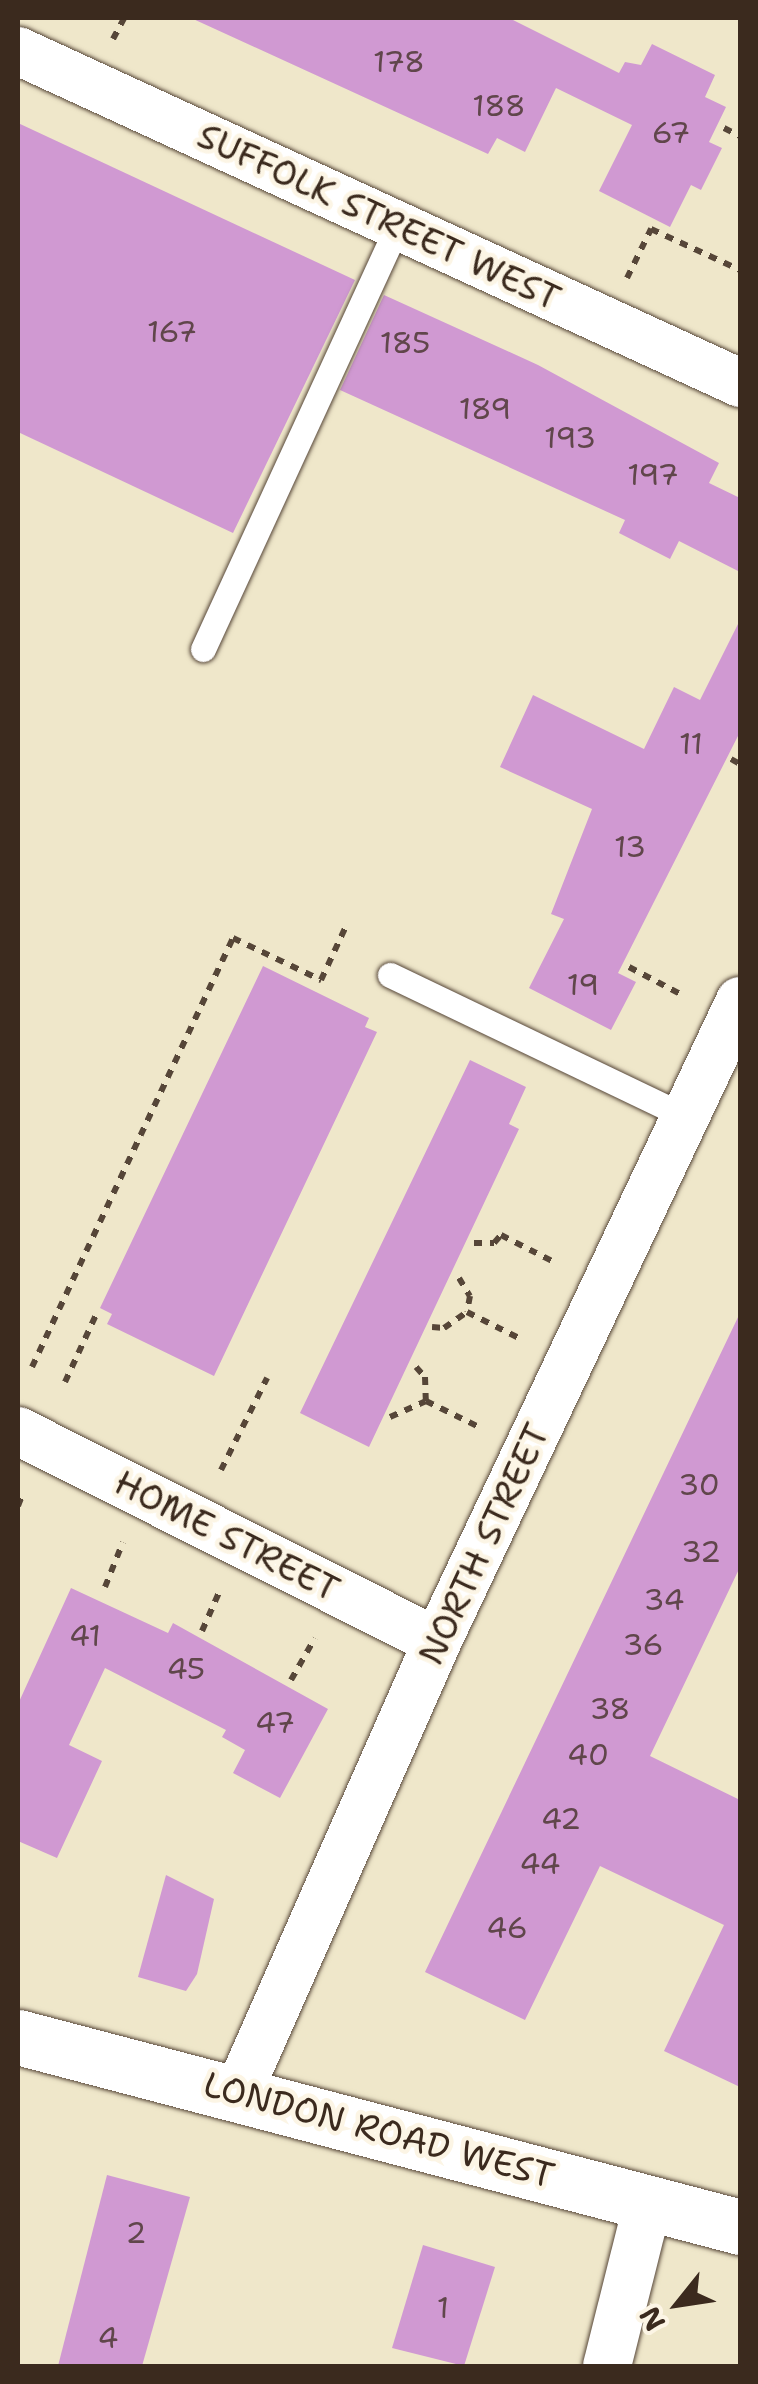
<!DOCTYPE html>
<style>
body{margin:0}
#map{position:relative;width:758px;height:2384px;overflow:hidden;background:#efe7ca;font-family:"Shantell Sans",sans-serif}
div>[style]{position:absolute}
.building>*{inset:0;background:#d099d2}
.path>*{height:6px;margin-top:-3px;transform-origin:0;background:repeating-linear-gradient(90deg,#564638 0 8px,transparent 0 16px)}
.roads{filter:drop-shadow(0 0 2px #564638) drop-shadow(0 0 2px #564638)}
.service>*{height:25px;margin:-12.5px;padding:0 12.5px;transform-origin:12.5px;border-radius:12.5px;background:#fff}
.minor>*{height:48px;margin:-24px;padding:0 24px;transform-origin:24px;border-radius:24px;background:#fff}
.tertiary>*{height:55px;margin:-27.5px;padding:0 27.5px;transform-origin:27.5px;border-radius:27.5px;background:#fff}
span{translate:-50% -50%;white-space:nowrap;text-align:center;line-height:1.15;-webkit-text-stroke:9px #fcf5e5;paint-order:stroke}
.number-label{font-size:30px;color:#60464b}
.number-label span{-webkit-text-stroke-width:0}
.street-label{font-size:35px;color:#3b2a1e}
.frame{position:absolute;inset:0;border:20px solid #3b2a1e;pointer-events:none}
.north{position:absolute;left:628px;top:2254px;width:100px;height:100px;-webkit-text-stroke:8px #fcf5e5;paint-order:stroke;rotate:240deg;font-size:28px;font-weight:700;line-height:40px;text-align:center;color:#3b2a1e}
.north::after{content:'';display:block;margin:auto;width:35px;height:45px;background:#3b2a1e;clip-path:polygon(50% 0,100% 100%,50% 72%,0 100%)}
</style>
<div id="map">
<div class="building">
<i style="clip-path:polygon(191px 18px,509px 18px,619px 73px,625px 62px,641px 65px,652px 44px,715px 75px,705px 97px,726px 107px,709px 142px,722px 148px,701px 190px,691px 185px,670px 227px,599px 191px,632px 125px,556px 88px,525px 152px,497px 138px,488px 154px)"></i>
<i style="clip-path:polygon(18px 123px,355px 280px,233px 533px,18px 432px)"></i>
<i style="clip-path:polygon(384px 295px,538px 365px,719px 463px,709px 483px,740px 498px,740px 572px,679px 541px,670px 559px,619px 533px,625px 520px,340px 390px)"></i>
<i style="clip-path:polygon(740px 620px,740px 732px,618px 973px,636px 982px,611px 1030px,529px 988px,564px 919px,551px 914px,592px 809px,500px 767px,533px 695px,644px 749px,674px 687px,700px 700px)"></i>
<i style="clip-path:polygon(263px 966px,369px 1018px,365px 1027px,377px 1032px,214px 1376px,107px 1324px,112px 1314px,100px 1308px)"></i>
<i style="clip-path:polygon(470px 1060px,526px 1087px,509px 1124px,519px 1129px,369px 1447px,300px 1413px)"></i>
<i style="clip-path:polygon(740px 1313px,740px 1567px,650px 1756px,740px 1800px,740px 2087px,664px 2051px,724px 1925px,600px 1866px,525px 2020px,425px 1972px)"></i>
<i style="clip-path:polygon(71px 1588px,168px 1633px,173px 1623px,328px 1709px,280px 1798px,233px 1773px,245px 1750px,222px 1737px,226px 1730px,105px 1668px,69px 1745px,102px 1761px,57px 1858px,18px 1841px,18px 1704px)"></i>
<i style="clip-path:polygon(166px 1875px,214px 1899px,197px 1974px,186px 1991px,138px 1977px)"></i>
<i style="clip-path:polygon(107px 2175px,190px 2197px,142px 2366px,58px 2366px)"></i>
<i style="clip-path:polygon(423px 2245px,495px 2267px,464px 2366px,392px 2348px)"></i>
</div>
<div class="path">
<i style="left:113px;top:39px;width:24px;rotate:-62deg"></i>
<i style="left:724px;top:128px;width:18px;rotate:27deg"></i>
<i style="left:627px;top:278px;width:55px;rotate:-63.9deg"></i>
<i style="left:651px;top:229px;width:98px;rotate:24.7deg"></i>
<i style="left:731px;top:759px;width:10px;rotate:29deg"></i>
<i style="left:629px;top:967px;width:62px;rotate:27.8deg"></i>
<i style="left:474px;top:1243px;width:20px"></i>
<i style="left:494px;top:1243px;width:11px;rotate:-49deg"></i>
<i style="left:501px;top:1235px;width:62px;rotate:27deg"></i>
<i style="left:459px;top:1278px;width:21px;rotate:59deg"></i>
<i style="left:470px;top:1296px;width:16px;rotate:101deg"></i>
<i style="left:467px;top:1312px;width:58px;rotate:26.6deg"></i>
<i style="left:432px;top:1327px;width:12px;rotate:5deg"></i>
<i style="left:444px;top:1328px;width:28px;rotate:-35deg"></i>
<i style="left:32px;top:1367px;width:474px;rotate:-64.9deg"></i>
<i style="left:233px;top:938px;width:98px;rotate:25.5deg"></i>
<i style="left:321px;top:980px;width:62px;rotate:-65.1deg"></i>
<i style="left:416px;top:1367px;width:13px;rotate:48deg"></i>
<i style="left:425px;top:1377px;width:24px;rotate:88deg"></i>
<i style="left:426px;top:1401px;width:57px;rotate:26.1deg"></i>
<i style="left:65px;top:1382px;width:74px;rotate:-65.2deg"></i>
<i style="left:390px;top:1417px;width:39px;rotate:-24deg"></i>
<i style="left:221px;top:1470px;width:103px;rotate:-63.4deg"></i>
<i style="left:18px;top:1506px;width:14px;rotate:-69deg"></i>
<i style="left:105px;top:1587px;width:48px;rotate:-68.2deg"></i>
<i style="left:202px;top:1631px;width:47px;rotate:-66.2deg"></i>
<i style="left:291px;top:1680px;width:48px;rotate:-60.3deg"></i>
</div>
<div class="roads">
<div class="service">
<i style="left:203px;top:649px;width:466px;rotate:-65.3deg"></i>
<i style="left:390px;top:975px;width:326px;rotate:25.6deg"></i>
</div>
<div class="minor">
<i style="left:18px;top:51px;width:795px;rotate:24.69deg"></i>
<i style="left:18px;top:1431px;width:469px;rotate:26.7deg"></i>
<i style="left:239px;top:2091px;width:491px;rotate:-66.2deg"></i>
<i style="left:437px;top:1642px;width:709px;rotate:-64.7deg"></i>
<i style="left:607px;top:2366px;width:168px;rotate:-75.9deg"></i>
</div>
<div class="tertiary">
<i style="left:18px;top:2037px;width:747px;rotate:14.74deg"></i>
</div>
</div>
<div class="number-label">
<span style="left:399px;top:62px">178</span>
<span style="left:499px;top:106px">188</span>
<span style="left:671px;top:133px">67</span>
<span style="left:172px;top:332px">167</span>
<span style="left:405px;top:343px">185</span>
<span style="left:485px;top:409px">189</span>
<span style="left:570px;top:438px">193</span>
<span style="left:653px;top:475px">197</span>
<span style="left:691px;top:744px">11</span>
<span style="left:630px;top:847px">13</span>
<span style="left:583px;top:985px">19</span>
<span style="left:699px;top:1485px">30</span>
<span style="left:701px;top:1552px">32</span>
<span style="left:664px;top:1600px">34</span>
<span style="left:85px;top:1636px">41</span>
<span style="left:643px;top:1645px">36</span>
<span style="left:186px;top:1669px">45</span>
<span style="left:610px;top:1709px">38</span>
<span style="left:275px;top:1723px">47</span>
<span style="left:588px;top:1755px">40</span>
<span style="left:561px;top:1819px">42</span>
<span style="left:540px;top:1864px">44</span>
<span style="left:507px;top:1928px">46</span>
<span style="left:136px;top:2233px">2</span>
<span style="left:443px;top:2308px">1</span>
<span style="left:108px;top:2338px">4</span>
</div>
<div class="street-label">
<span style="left:379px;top:217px;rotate:25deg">SUFFOLK STREET WEST</span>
<span style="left:227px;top:1536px;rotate:27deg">HOME STREET</span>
<span style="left:484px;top:1544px;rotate:-65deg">NORTH STREET</span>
<span style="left:379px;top:2130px;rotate:15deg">LONDON ROAD WEST</span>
</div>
<div class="frame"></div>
<div class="north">N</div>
</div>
